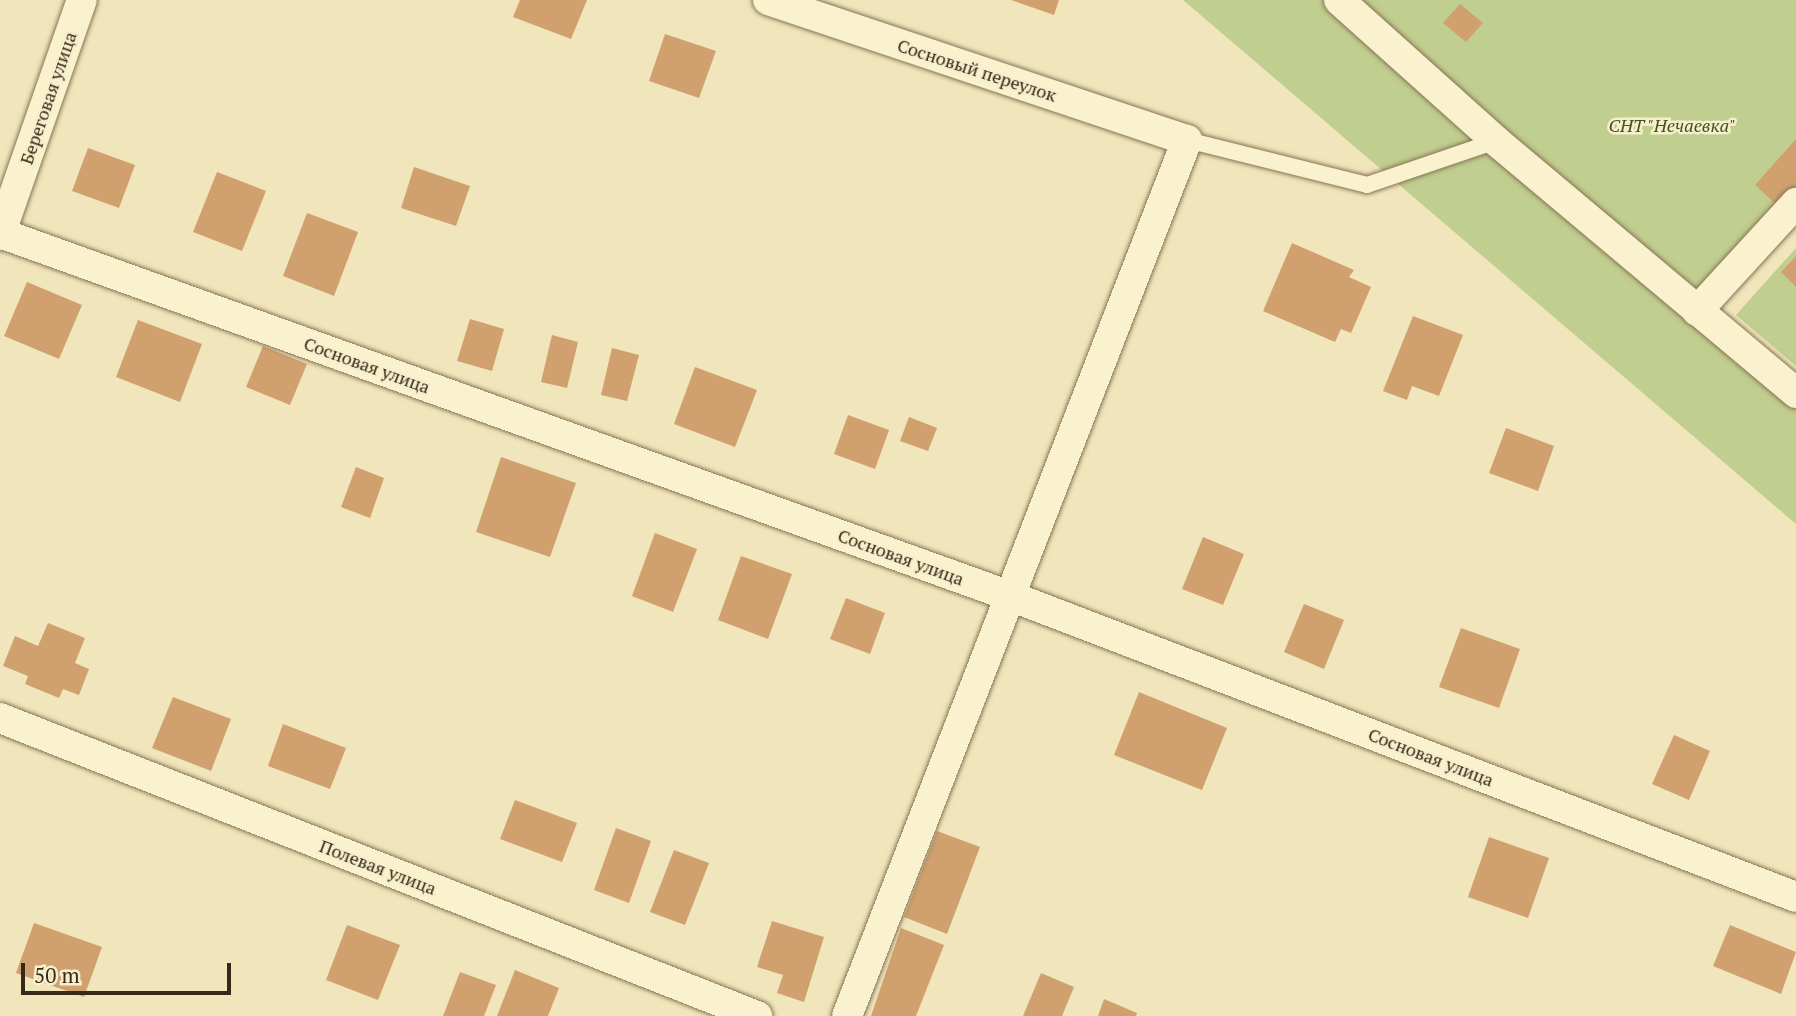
<!DOCTYPE html>
<meta charset="utf-8">
<style>
body{margin:0}
#map{position:relative;width:1796px;height:1016px;overflow:hidden;background:#f0e5bb;font-family:"PT Serif",serif}
div>[style]{position:absolute}
.green>*{inset:0;background:#c0ce8f}
.building>*{inset:0;background:#d0a16f}
.roads{filter:drop-shadow(0 0 2px #877554) drop-shadow(0 0 2px #877554)}
.lane>*{height:16px;margin:-8px;padding:0 8px;transform-origin:8px;border-radius:8px;background:#faf2ce}
.street>*{height:30px;margin:-15px;padding:0 15px;transform-origin:15px;border-radius:15px;background:#faf2ce}
span{translate:-50% -50%;white-space:nowrap;text-align:center;line-height:1.15;-webkit-text-stroke:5px #f7efcb;paint-order:stroke}
.street-label{font-size:18px;color:#352a1a}
.park-label{font-size:18px;color:#415320;font-style:italic}
.scale{position:absolute;left:21px;top:963px;width:210px;height:32px;box-sizing:border-box;border:4px solid #352a1a;border-top:0;padding-left:9px;font-size:21px;line-height:24px;white-space:nowrap;color:#352a1a;-webkit-text-stroke:5px #f7efcb;paint-order:stroke}
</style>
<div id="map">
<div class="green">
<i style="clip-path:polygon(1183px 0,1329px 0,1796px 398px,1796px 524px)"></i>
<i style="clip-path:polygon(1335px 0,1796px 0,1796px 203px,1697px 311px)"></i>
<i style="clip-path:polygon(1796px 248px,1796px 366px,1736px 315px)"></i>
</div>
<div class="building">
<i style="clip-path:polygon(520px 0,587px 0,571px 39px,513px 17px)"></i>
<i style="clip-path:polygon(1011px 0,1059px 0,1054px 15px)"></i>
<i style="clip-path:polygon(1460px 4px,1483px 23px,1466px 42px,1443px 23px)"></i>
<i style="clip-path:polygon(665px 34px,716px 51px,699px 98px,649px 81px)"></i>
<i style="clip-path:polygon(1796px 139px,1796px 190px,1780px 208px,1755px 185px)"></i>
<i style="clip-path:polygon(88px 148px,135px 165px,119px 208px,72px 191px)"></i>
<i style="clip-path:polygon(414px 167px,470px 186px,456px 226px,401px 208px)"></i>
<i style="clip-path:polygon(217px 172px,266px 191px,242px 251px,193px 232px)"></i>
<i style="clip-path:polygon(307px 213px,358px 232px,334px 296px,283px 276px)"></i>
<i style="clip-path:polygon(1292px 243px,1354px 270px,1349px 277px,1371px 287px,1351px 333px,1341px 329px,1335px 342px,1263px 311px)"></i>
<i style="clip-path:polygon(1796px 256px,1796px 287px,1781px 272px)"></i>
<i style="clip-path:polygon(27px 282px,82px 305px,59px 359px,4px 336px)"></i>
<i style="clip-path:polygon(1413px 316px,1463px 335px,1439px 396px,1412px 386px,1407px 400px,1383px 391px)"></i>
<i style="clip-path:polygon(470px 319px,504px 329px,492px 371px,457px 361px)"></i>
<i style="clip-path:polygon(138px 320px,202px 344px,180px 402px,116px 377px)"></i>
<i style="clip-path:polygon(552px 335px,578px 342px,567px 388px,541px 382px)"></i>
<i style="clip-path:polygon(263px 346px,307px 364px,290px 405px,246px 387px)"></i>
<i style="clip-path:polygon(612px 348px,639px 355px,627px 401px,601px 395px)"></i>
<i style="clip-path:polygon(695px 367px,757px 390px,735px 447px,674px 424px)"></i>
<i style="clip-path:polygon(848px 415px,889px 430px,875px 469px,834px 454px)"></i>
<i style="clip-path:polygon(909px 417px,937px 428px,928px 451px,900px 441px)"></i>
<i style="clip-path:polygon(1506px 428px,1554px 446px,1538px 491px,1489px 473px)"></i>
<i style="clip-path:polygon(501px 457px,576px 483px,550px 557px,476px 532px)"></i>
<i style="clip-path:polygon(356px 467px,384px 478px,370px 518px,341px 507px)"></i>
<i style="clip-path:polygon(655px 533px,697px 549px,673px 612px,632px 596px)"></i>
<i style="clip-path:polygon(1203px 537px,1244px 554px,1223px 605px,1182px 589px)"></i>
<i style="clip-path:polygon(741px 556px,792px 574px,768px 639px,718px 620px)"></i>
<i style="clip-path:polygon(846px 598px,885px 613px,870px 654px,830px 639px)"></i>
<i style="clip-path:polygon(1304px 604px,1344px 620px,1324px 669px,1284px 652px)"></i>
<i style="clip-path:polygon(48px 623px,85px 638px,75px 663px,89px 669px,79px 695px,63px 689px,59px 698px,25px 684px,28px 676px,3px 666px,15px 636px,38px 646px)"></i>
<i style="clip-path:polygon(1461px 628px,1520px 649px,1499px 708px,1439px 687px)"></i>
<i style="clip-path:polygon(1139px 692px,1227px 728px,1202px 790px,1114px 755px)"></i>
<i style="clip-path:polygon(173px 697px,231px 719px,211px 771px,152px 748px)"></i>
<i style="clip-path:polygon(283px 724px,346px 748px,330px 789px,268px 766px)"></i>
<i style="clip-path:polygon(1674px 735px,1710px 751px,1689px 800px,1652px 784px)"></i>
<i style="clip-path:polygon(515px 800px,577px 823px,562px 862px,500px 839px)"></i>
<i style="clip-path:polygon(616px 828px,651px 841px,629px 903px,594px 890px)"></i>
<i style="clip-path:polygon(937px 831px,980px 847px,947px 934px,904px 917px)"></i>
<i style="clip-path:polygon(1489px 837px,1549px 858px,1528px 918px,1468px 897px)"></i>
<i style="clip-path:polygon(674px 850px,709px 863px,685px 925px,650px 912px)"></i>
<i style="clip-path:polygon(772px 921px,824px 937px,804px 1002px,777px 993px,783px 975px,757px 967px)"></i>
<i style="clip-path:polygon(34px 923px,102px 947px,84px 997px,16px 973px)"></i>
<i style="clip-path:polygon(347px 925px,400px 945px,378px 1000px,326px 980px)"></i>
<i style="clip-path:polygon(1730px 925px,1796px 952px,1781px 994px,1713px 966px)"></i>
<i style="clip-path:polygon(901px 928px,944px 945px,916px 1016px,871px 1016px)"></i>
<i style="clip-path:polygon(515px 970px,559px 988px,548px 1016px,497px 1016px)"></i>
<i style="clip-path:polygon(460px 972px,496px 985px,484px 1016px,443px 1016px)"></i>
<i style="clip-path:polygon(1041px 973px,1074px 987px,1062px 1016px,1023px 1016px)"></i>
<i style="clip-path:polygon(1104px 999px,1137px 1013px,1136px 1016px,1098px 1016px)"></i>
</div>
<div class="roads">
<div class="lane">
<i style="left:1187px;top:140px;width:186px;rotate:14deg"></i>
<i style="left:1367px;top:185px;width:136px;rotate:-18.8deg"></i>
</div>
<div class="street">
<i style="left:768px;top:0;width:442px;rotate:18.5deg"></i>
<i style="left:1187px;top:140px;width:940px;rotate:111.21deg"></i>
<i style="left:1339px;top:0;width:211px;rotate:41.9deg"></i>
<i style="left:1496px;top:141px;width:392px;rotate:40deg"></i>
<i style="left:0;top:233px;width:1073px;rotate:19.77deg"></i>
<i style="left:1010px;top:596px;width:842px;rotate:20.95deg"></i>
<i style="left:0;top:235px;width:249px;rotate:-70.8deg"></i>
<i style="left:1697px;top:311px;width:147px;rotate:-47.5deg"></i>
<i style="left:0;top:718px;width:814px;rotate:21.49deg"></i>
</div>
</div>
<div class="street-label">
<span style="left:977px;top:70px;rotate:18deg">Сосновый переулок</span>
<span style="left:48px;top:98px;rotate:-71deg">Береговая улица</span>
<span style="left:367px;top:365px;rotate:20deg">Сосновая улица</span>
<span style="left:901px;top:557px;rotate:20deg">Сосновая улица</span>
<span style="left:1431px;top:757px;rotate:21deg">Сосновая улица</span>
<span style="left:378px;top:867px;rotate:21deg">Полевая улица</span>
</div>
<div class="park-label">
<span style="left:1672px;top:125px">СНТ "Нечаевка"</span>
</div>
<div class="scale">50 m</div>
</div>
